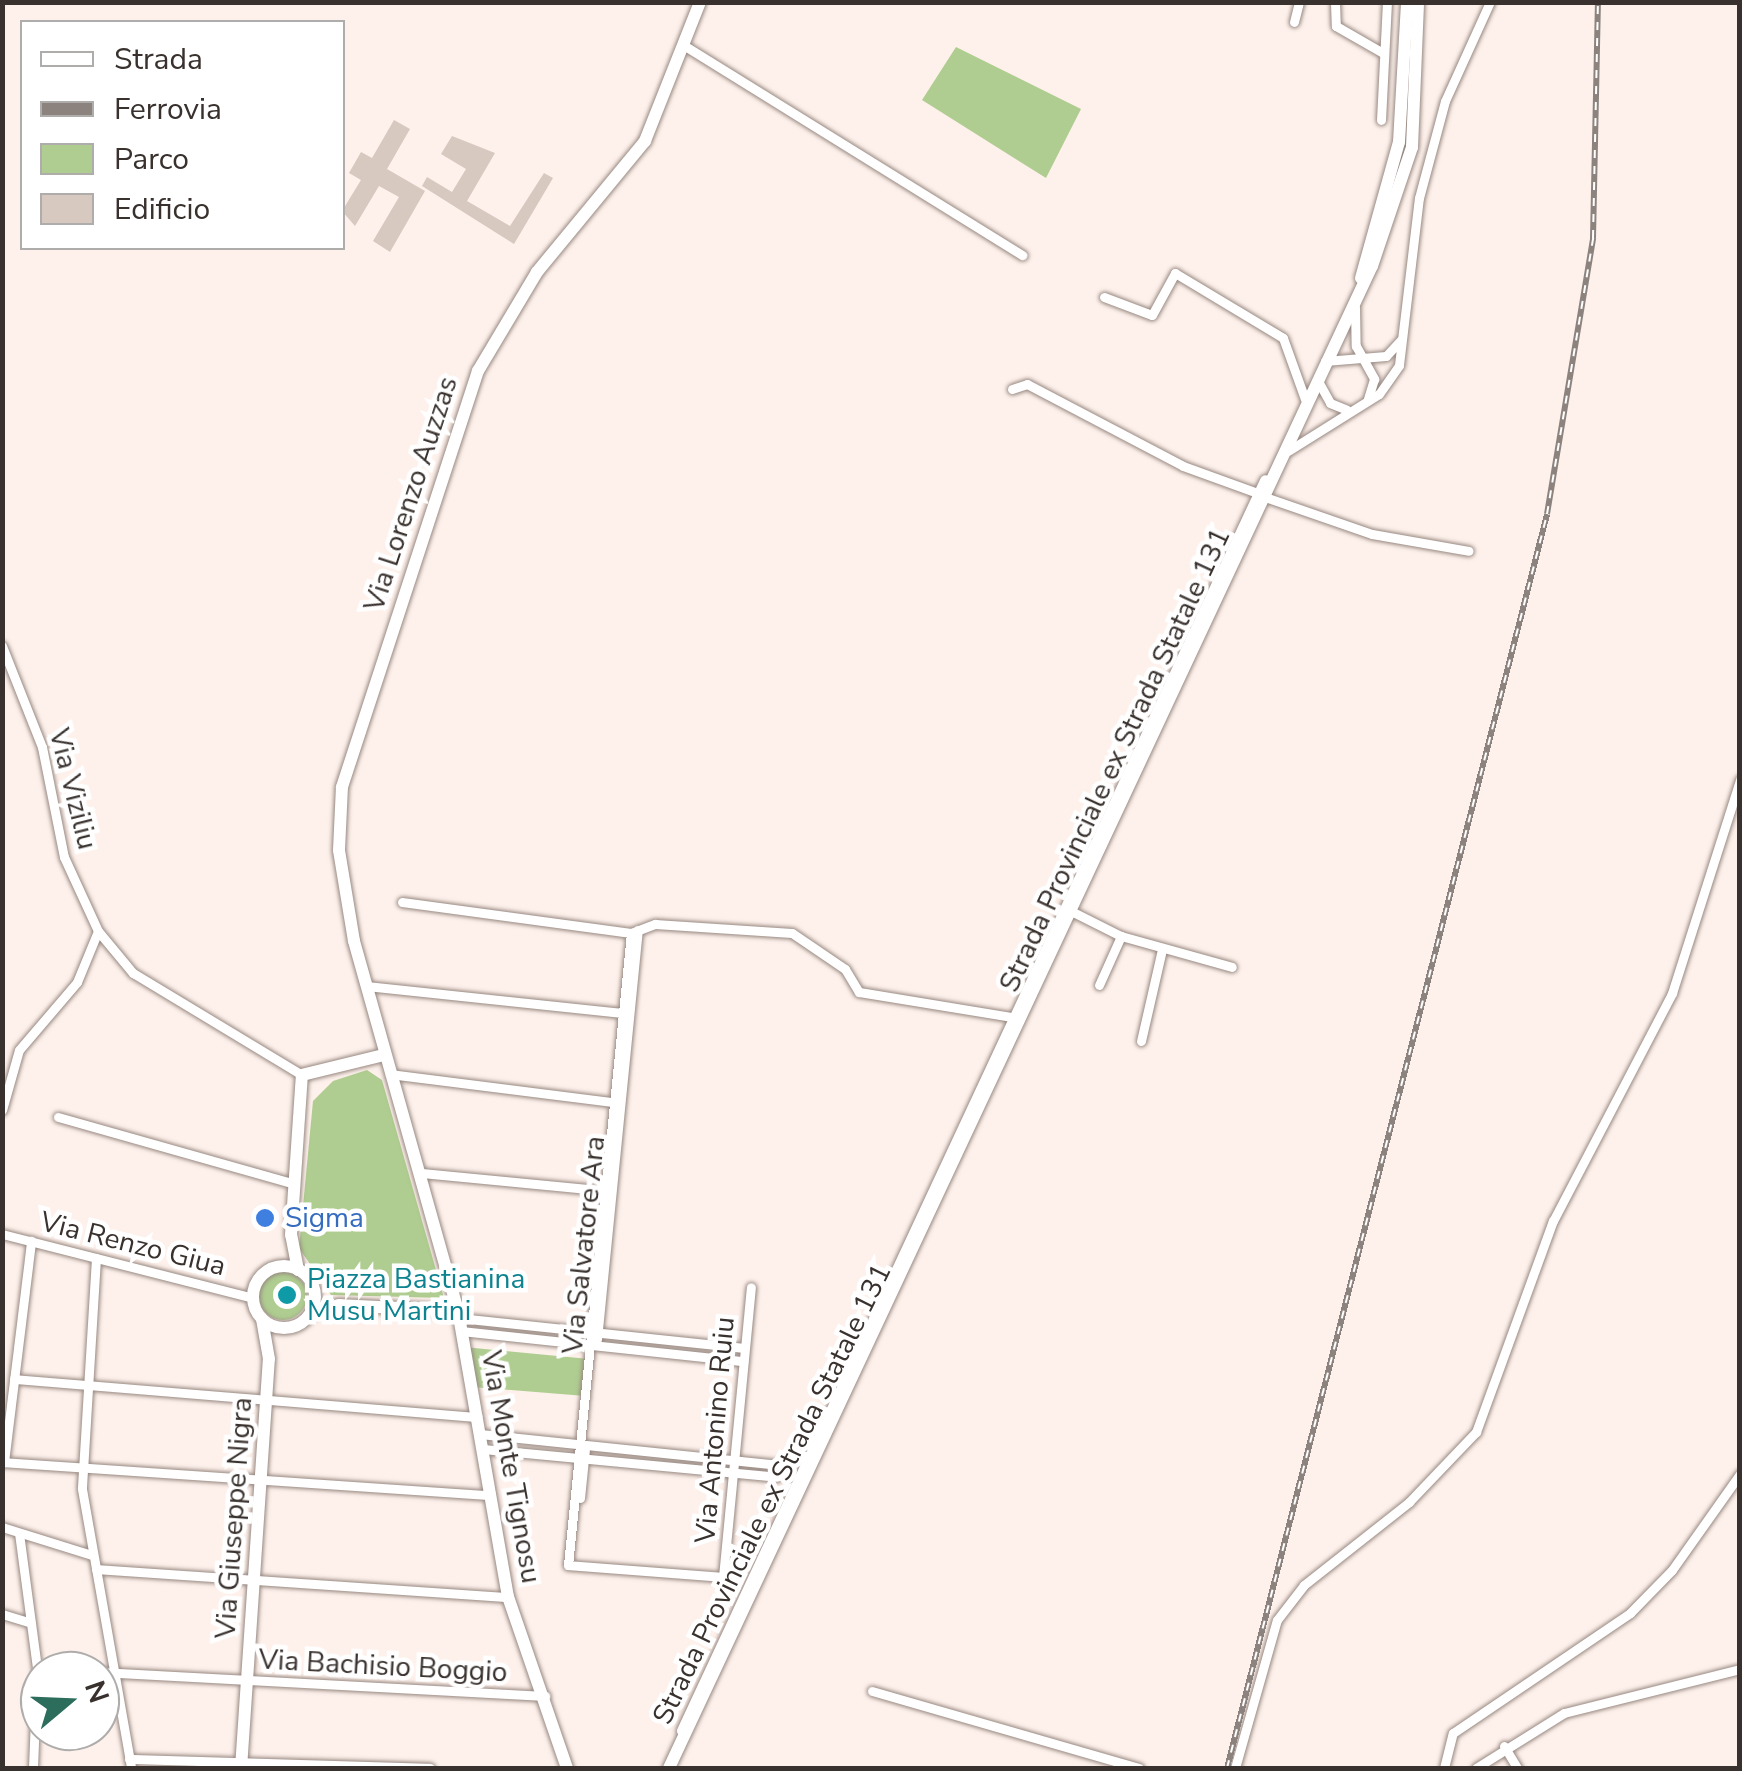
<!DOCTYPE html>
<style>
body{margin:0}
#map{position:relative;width:1742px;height:1771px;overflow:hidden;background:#fef1eb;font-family:"Nunito Sans",sans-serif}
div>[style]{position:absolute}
.green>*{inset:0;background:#afcd90}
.round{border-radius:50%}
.building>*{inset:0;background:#d7c8c0}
.roads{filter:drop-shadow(0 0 2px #978881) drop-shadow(0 0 2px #978881)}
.street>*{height:9px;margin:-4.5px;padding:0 4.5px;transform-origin:4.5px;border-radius:4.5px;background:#fff}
.secondary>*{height:12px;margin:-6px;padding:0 6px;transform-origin:6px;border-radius:6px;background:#fff}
.secondary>.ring{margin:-6px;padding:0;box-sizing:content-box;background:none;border:12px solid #fff;border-radius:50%}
.rail>*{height:6px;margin-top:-3px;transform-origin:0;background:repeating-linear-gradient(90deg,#fff 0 8px,#8c837e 0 16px);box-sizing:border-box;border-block:2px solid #8c837e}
.dots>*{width:28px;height:28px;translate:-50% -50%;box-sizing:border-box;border:5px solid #fff;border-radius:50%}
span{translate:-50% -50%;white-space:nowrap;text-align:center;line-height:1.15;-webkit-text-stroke:9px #fff;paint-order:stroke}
.street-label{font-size:28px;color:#38312e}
.shop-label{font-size:28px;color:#366cbe}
.left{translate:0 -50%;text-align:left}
.culture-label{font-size:28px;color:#0d838f}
.frame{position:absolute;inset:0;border:5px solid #38312e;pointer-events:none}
.legend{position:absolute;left:20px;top:20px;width:325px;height:230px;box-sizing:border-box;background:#fff;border:2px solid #afadab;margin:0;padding:12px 18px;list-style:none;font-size:30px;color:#38312e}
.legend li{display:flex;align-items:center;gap:20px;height:50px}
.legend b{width:50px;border:2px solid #afadab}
.north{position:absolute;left:20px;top:1651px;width:100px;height:100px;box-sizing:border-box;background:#fff;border:2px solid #afadab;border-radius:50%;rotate:71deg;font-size:28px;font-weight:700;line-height:40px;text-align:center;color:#38312e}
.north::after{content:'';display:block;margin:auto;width:35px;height:45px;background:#2c6d5c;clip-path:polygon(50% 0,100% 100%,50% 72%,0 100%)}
</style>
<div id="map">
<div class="green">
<i style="clip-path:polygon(956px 47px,1081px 109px,1046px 178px,922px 100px)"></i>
<i style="clip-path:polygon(367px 1070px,382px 1080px,444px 1298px,331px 1295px,299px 1248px,313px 1101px,333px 1081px)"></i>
<i class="round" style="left:259px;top:1272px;width:48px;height:48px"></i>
<i style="clip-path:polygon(464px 1347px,589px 1359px,585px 1396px,472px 1387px)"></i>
</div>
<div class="building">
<i style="clip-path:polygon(394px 120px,410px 129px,387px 169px,425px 191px,390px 252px,373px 241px,399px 197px,379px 186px,355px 226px,342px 211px,361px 180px,349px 173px,361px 152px,372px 158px)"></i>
<i style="clip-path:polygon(452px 136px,495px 153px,467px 201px,510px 226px,544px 173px,553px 178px,514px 244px,422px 186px,427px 177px,452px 192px,466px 169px,441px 154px)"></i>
</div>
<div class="roads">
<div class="street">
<i style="left:1335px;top:2px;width:24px;rotate:88deg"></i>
<i style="left:1336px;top:26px;width:54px;rotate:29.9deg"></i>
<i style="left:1294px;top:22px;width:21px;rotate:-76deg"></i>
<i style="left:685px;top:46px;width:397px;rotate:31.8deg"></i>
<i style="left:1381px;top:120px;width:118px;rotate:-87.1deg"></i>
<i style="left:1104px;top:297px;width:51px;rotate:20.6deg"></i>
<i style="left:1152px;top:315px;width:48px;rotate:-61.3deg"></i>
<i style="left:1175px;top:273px;width:126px;rotate:31deg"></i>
<i style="left:1283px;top:338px;width:65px;rotate:70.2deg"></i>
<i style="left:1355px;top:307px;width:39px;rotate:89deg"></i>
<i style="left:1356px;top:346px;width:38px;rotate:61deg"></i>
<i style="left:1374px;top:379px;width:21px;rotate:107deg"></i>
<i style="left:1325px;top:361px;width:61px;rotate:-4.7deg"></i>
<i style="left:1386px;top:356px;width:22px;rotate:-47deg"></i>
<i style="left:1318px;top:381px;width:25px;rotate:61deg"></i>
<i style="left:1330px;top:403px;width:18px;rotate:22deg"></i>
<i style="left:1012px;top:389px;width:16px;rotate:-18deg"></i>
<i style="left:1027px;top:384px;width:176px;rotate:27.7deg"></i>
<i style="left:1183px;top:466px;width:77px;rotate:19.9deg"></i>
<i style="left:1288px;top:451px;width:107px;rotate:-32.1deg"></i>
<i style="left:1379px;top:394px;width:35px;rotate:-55deg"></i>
<i style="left:1399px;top:365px;width:168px;rotate:-83.2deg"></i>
<i style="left:1419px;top:198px;width:100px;rotate:-75deg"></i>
<i style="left:1445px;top:101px;width:109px;rotate:-65.6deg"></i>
<i style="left:1265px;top:497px;width:113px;rotate:19.1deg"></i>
<i style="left:1372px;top:534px;width:98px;rotate:9.9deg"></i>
<i style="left:2px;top:646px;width:109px;rotate:68.4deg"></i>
<i style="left:42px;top:747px;width:112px;rotate:78.7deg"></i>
<i style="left:64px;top:857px;width:81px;rotate:65.3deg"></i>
<i style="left:98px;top:931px;width:55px;rotate:50.2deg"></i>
<i style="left:133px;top:973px;width:197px;rotate:31.1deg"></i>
<i style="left:402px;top:902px;width:231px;rotate:7.7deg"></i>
<i style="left:631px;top:933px;width:26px;rotate:-21deg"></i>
<i style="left:655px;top:924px;width:137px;rotate:3.8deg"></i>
<i style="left:792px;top:933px;width:64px;rotate:34.2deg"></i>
<i style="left:845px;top:969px;width:27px;rotate:59deg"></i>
<i style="left:859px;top:992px;width:154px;rotate:9.3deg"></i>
<i style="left:1073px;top:912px;width:54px;rotate:26.6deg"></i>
<i style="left:1121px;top:936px;width:115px;rotate:15.6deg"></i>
<i style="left:631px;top:933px;width:635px;rotate:95.69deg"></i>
<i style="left:568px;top:1565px;width:155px;rotate:4.4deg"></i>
<i style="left:723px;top:1577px;width:291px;rotate:-84.5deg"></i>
<i style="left:1099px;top:985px;width:54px;rotate:-65.8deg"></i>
<i style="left:366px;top:986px;width:258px;rotate:6deg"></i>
<i style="left:1141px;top:1041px;width:94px;rotate:-77.1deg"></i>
<i style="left:390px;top:1074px;width:230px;rotate:7.2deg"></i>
<i style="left:2px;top:1110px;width:62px;rotate:-74.2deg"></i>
<i style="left:19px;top:1050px;width:89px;rotate:-49.5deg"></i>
<i style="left:77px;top:982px;width:55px;rotate:-67.6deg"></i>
<i style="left:58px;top:1117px;width:245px;rotate:15.8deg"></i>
<i style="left:421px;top:1173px;width:189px;rotate:5.5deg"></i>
<i style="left:2px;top:1234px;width:259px;rotate:14.3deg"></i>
<i style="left:96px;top:1258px;width:231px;rotate:93.5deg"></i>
<i style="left:82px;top:1489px;width:283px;rotate:80deg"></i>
<i style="left:459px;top:1318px;width:287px;rotate:6deg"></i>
<i style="left:461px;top:1331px;width:284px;rotate:6.1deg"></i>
<i style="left:597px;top:1339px;width:411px;rotate:-84.3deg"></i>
<i style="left:14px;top:1379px;width:465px;rotate:4.7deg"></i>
<i style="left:480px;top:1434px;width:301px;rotate:5.9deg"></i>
<i style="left:483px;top:1449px;width:295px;rotate:5.4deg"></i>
<i style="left:2px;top:1462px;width:490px;rotate:3.9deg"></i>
<i style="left:4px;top:1462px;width:223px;rotate:-83deg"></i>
<i style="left:580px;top:1498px;width:49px;rotate:-84.2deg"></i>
<i style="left:2px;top:1527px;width:94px;rotate:17.3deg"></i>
<i style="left:19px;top:1533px;width:136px;rotate:82.4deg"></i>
<i style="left:37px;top:1668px;width:100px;rotate:92.3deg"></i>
<i style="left:96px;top:1569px;width:413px;rotate:3.9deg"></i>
<i style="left:2px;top:1614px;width:30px;rotate:17deg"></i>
<i style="left:37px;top:1668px;width:43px;rotate:4deg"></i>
<i style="left:100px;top:1672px;width:446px;rotate:3.1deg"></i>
<i style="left:872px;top:1691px;width:278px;rotate:16.1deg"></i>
<i style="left:1504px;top:1746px;width:26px;rotate:59deg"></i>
<i style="left:129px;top:1759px;width:301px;rotate:1.7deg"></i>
<i style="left:1235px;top:1768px;width:154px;rotate:-74.2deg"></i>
<i style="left:1277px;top:1620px;width:44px;rotate:-52.4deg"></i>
<i style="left:1304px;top:1585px;width:134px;rotate:-38.3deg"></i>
<i style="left:1409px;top:1502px;width:97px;rotate:-46.3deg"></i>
<i style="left:1476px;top:1432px;width:225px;rotate:-70deg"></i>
<i style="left:1553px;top:1221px;width:257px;rotate:-62.4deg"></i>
<i style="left:1672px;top:993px;width:224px;rotate:-72.3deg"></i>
<i style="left:1444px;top:1768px;width:36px;rotate:-76deg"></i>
<i style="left:1453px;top:1733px;width:214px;rotate:-34.1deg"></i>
<i style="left:1630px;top:1613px;width:60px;rotate:-45.7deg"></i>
<i style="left:1672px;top:1570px;width:118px;rotate:-54.7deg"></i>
<i style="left:1476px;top:1768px;width:104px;rotate:-32deg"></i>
<i style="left:1564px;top:1713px;width:181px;rotate:-14deg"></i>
</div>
<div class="secondary">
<i style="left:1361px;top:278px;width:141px;rotate:-74.4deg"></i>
<i style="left:1399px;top:142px;width:140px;rotate:-86.7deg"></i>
<i class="ring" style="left:253px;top:1266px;width:50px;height:50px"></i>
<i style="left:298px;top:1270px;width:36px;rotate:-101deg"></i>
<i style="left:291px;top:1235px;width:160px;rotate:-86.1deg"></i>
<i style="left:302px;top:1075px;width:84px;rotate:-13.7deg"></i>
<i style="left:311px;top:1312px;width:29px;rotate:-14deg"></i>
<i style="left:339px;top:1305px;width:119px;rotate:2.9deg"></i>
<i style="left:683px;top:1731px;width:1379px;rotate:-65deg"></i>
<i style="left:241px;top:1768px;width:410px;rotate:-86.1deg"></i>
<i style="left:269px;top:1359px;width:41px;rotate:-99.9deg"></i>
<i style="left:567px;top:1768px;width:181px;rotate:-109deg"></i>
<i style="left:508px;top:1597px;width:290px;rotate:-99.9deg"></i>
<i style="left:458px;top:1311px;width:384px;rotate:-105.7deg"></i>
<i style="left:354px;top:941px;width:92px;rotate:-99.4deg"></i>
<i style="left:339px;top:850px;width:63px;rotate:-87.3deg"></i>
<i style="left:342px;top:787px;width:438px;rotate:-71.9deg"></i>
<i style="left:478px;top:371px;width:115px;rotate:-59.2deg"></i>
<i style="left:537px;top:272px;width:170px;rotate:-50.5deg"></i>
<i style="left:645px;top:141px;width:149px;rotate:-68.4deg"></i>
<i style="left:669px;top:1768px;width:1658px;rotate:-64.92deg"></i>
<i style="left:1372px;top:266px;width:126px;rotate:-71.4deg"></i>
<i style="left:1412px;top:147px;width:145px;rotate:-87.6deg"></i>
</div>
</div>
<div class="rail">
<i style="left:1227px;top:1768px;width:1294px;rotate:-75.68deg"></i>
<i style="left:1547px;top:514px;width:280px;rotate:-80.5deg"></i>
<i style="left:1593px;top:238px;width:236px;rotate:-88.8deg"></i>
</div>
<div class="dots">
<i style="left:265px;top:1218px;background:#3f7fe0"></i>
<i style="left:287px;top:1295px;background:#0f9aa8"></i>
</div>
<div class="street-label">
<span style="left:411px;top:494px;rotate:-72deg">Via Lorenzo Auzzas</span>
<span style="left:1115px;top:760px;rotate:-65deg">Strada Provinciale ex Strada Statale 131</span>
<span style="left:73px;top:789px;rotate:76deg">Via Viziliu</span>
<span style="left:133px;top:1244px;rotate:14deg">Via Renzo Giua</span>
<span style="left:584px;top:1245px;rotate:-84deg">Via Salvatore Ara</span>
<span style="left:715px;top:1430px;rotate:-85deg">Via Antonino Ruiu</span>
<span style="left:511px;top:1467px;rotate:80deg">Via Monte Tignosu</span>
<span style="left:772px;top:1494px;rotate:-64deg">Strada Provinciale ex Strada Statale 131</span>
<span style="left:234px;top:1518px;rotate:-86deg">Via Giuseppe Nigra</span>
<span style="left:383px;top:1666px;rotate:3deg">Via Bachisio Boggio</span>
</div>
<div class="shop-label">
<span class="left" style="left:285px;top:1218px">Sigma</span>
</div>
<div class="culture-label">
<span class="left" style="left:307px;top:1295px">Piazza Bastianina<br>Musu Martini</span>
</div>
<div class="frame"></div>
<ul class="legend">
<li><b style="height:12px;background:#fff"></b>Strada</li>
<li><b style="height:12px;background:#8c837e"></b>Ferrovia</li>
<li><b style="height:28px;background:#afcd90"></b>Parco</li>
<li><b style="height:28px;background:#d7c8c0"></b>Edificio</li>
</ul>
<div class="north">N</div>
</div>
